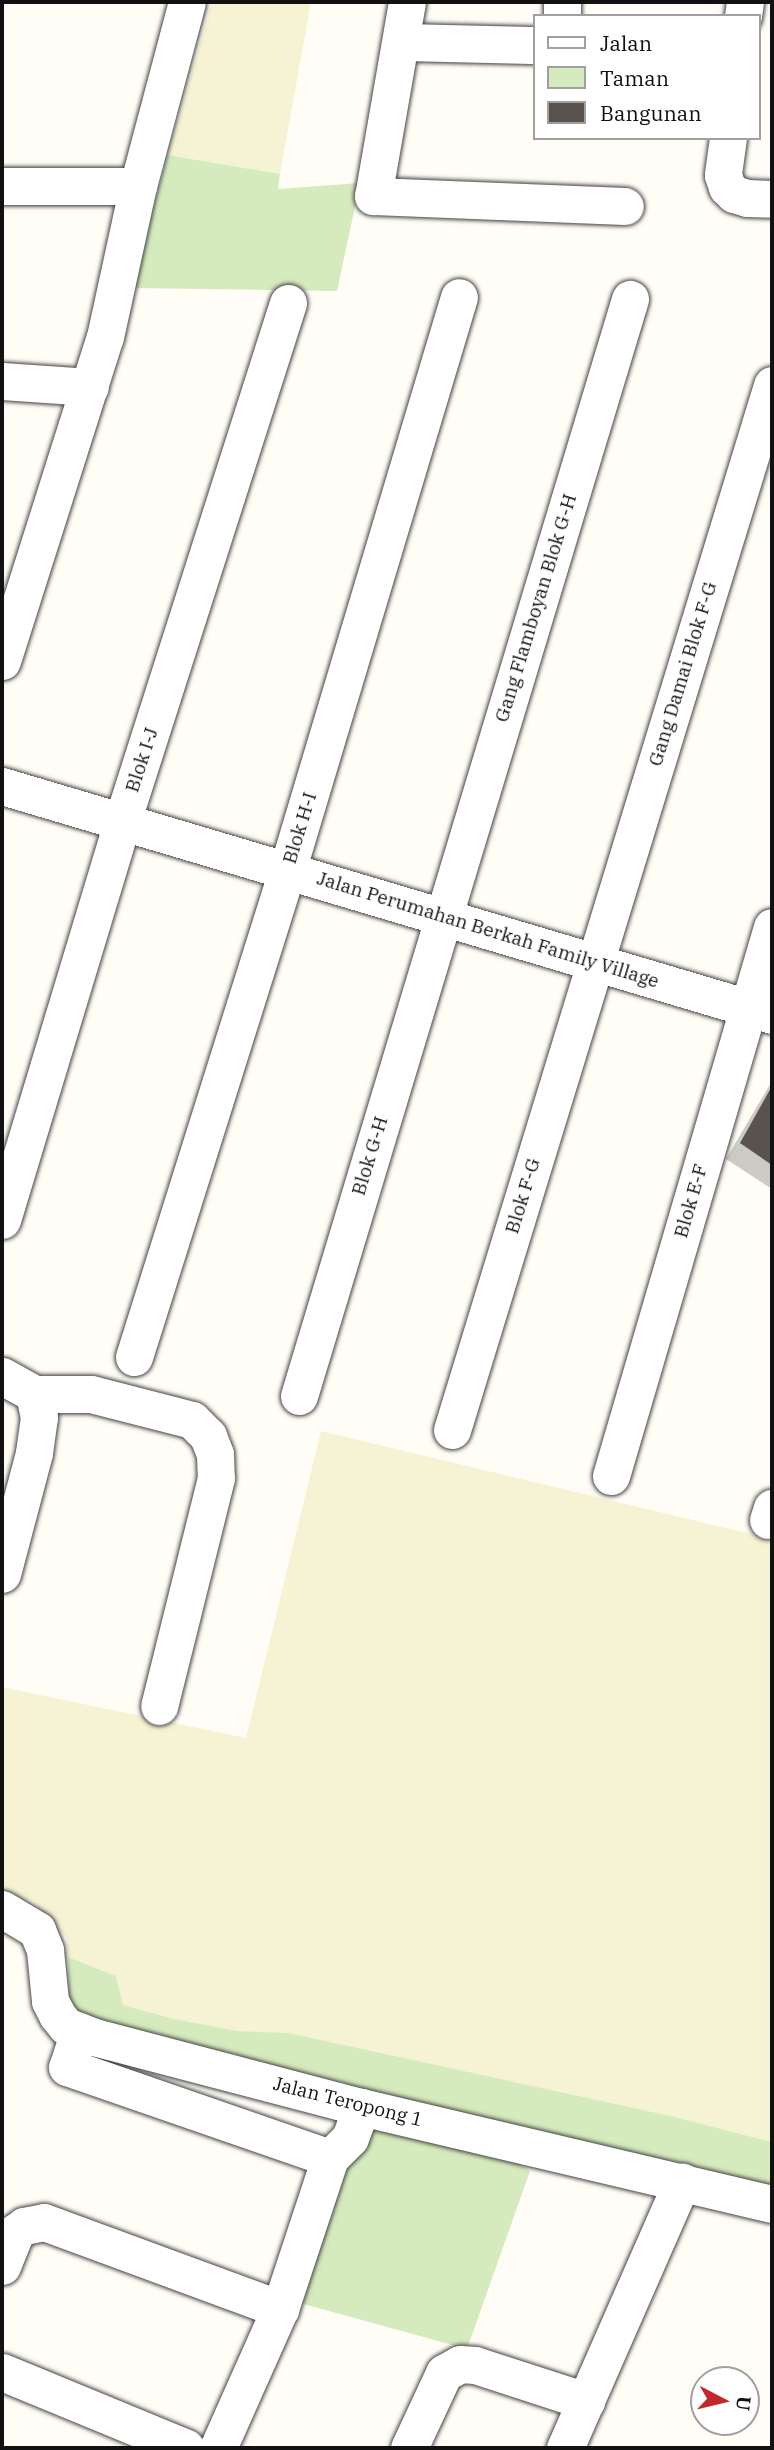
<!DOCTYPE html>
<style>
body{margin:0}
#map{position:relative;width:774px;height:2450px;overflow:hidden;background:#fffdf5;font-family:"IBM Plex Serif",serif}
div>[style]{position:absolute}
.farmland>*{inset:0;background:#f6f3d4}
.green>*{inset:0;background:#d5ebbd}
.shadow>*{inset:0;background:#0003}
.building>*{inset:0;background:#5a524d}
.roads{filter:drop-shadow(0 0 2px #444) drop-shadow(0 0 2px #444)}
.minor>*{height:37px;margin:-18.5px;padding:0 18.5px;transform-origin:18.5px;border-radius:18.5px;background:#fff}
span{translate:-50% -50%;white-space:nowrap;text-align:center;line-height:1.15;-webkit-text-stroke:7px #fff;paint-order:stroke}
.street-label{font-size:19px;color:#111}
.frame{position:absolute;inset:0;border:4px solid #111;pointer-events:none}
.legend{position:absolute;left:533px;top:14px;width:228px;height:126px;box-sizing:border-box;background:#fff;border:2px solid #a0a0a0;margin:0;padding:9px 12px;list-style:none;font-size:21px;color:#111}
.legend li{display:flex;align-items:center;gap:14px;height:35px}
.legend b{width:35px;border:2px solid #a0a0a0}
.north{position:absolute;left:690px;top:2366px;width:70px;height:70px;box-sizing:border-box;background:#fff;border:2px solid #a0a0a0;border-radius:50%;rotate:97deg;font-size:19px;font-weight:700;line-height:28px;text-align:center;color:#111}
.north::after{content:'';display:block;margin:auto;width:24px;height:32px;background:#c4262e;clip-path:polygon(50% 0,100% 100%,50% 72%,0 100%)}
</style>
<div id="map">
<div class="farmland">
<i style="clip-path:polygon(212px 2px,311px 2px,280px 174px,168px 155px)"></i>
<i style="clip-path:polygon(321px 1431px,772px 1539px,772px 2142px,671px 2116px,288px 2034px,237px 2031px,174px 2020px,123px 2005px,116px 1976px,68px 1957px,66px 1937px,33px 1901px,2px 1893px,2px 1687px,246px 1738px)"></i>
</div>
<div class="green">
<i style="clip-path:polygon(168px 155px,280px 174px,278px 189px,360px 183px,337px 291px,131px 288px)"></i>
<i style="clip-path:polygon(68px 1957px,116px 1976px,123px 2005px,174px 2019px,237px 2031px,288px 2033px,671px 2116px,772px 2142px,772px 2194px,172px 2047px,78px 2012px,69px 1997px)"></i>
<i style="clip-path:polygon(378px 2127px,516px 2162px,530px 2171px,467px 2349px,300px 2303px,361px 2128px)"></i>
</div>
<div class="shadow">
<i style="clip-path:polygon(772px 1081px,772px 1189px,726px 1159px)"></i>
</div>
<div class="building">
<i style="clip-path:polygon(772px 1086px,772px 1165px,740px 1143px)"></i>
</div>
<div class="roads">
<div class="minor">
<i style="left:407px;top:2px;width:197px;rotate:99.9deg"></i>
<i style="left:373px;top:196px;width:252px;rotate:2.3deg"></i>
<i style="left:562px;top:2px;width:14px;rotate:90deg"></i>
<i style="left:743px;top:16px;width:14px;rotate:-82deg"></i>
<i style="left:401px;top:42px;width:133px;rotate:1.3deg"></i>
<i style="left:728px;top:138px;width:37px;rotate:98deg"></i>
<i style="left:723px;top:175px;width:13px;rotate:72deg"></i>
<i style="left:727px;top:187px;width:10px;rotate:45deg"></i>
<i style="left:734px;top:194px;width:14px;rotate:17deg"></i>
<i style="left:747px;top:198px;width:25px;rotate:2deg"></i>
<i style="left:2px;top:186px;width:136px"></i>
<i style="left:2px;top:381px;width:88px;rotate:3.9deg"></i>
<i style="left:2px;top:661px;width:340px;rotate:-72.4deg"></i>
<i style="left:105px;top:337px;width:155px;rotate:-77.7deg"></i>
<i style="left:138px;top:186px;width:190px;rotate:-75.1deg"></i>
<i style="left:2px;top:786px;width:803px;rotate:16.56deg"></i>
<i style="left:2px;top:1220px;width:416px;rotate:-73.2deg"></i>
<i style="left:122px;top:822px;width:545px;rotate:-72.26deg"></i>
<i style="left:134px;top:1357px;width:510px;rotate:-72.53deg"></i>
<i style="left:287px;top:871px;width:599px;rotate:-73.32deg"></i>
<i style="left:2px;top:1376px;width:37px;rotate:29deg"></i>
<i style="left:34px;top:1394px;width:24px;rotate:78deg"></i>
<i style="left:39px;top:1417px;width:36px;rotate:98deg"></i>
<i style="left:34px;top:1453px;width:125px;rotate:104.8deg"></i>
<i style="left:34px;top:1394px;width:57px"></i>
<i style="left:91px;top:1394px;width:104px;rotate:14.4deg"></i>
<i style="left:192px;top:1420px;width:23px;rotate:45deg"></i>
<i style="left:208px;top:1436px;width:19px;rotate:69deg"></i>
<i style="left:215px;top:1454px;width:24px;rotate:88deg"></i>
<i style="left:216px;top:1478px;width:235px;rotate:104deg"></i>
<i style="left:299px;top:1396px;width:1146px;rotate:-73.21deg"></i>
<i style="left:452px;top:1430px;width:1093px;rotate:-72.97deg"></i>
<i style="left:611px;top:1476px;width:572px;rotate:-73.66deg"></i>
<i style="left:768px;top:1520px;width:13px;rotate:-72deg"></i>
<i style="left:2px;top:1909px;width:41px;rotate:31deg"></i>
<i style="left:37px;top:1930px;width:22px;rotate:68deg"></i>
<i style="left:45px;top:1950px;width:51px;rotate:84.4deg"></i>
<i style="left:50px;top:2001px;width:16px;rotate:63deg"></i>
<i style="left:57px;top:2015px;width:14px;rotate:51deg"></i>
<i style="left:66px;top:2026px;width:30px;rotate:21deg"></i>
<i style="left:94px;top:2037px;width:276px;rotate:14.7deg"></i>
<i style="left:361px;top:2107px;width:422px;rotate:13.3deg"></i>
<i style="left:79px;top:2031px;width:38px;rotate:108deg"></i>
<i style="left:67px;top:2067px;width:278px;rotate:19.1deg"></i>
<i style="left:2px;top:2266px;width:37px;rotate:-68deg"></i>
<i style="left:16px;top:2232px;width:10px;rotate:-37deg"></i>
<i style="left:24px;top:2226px;width:20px;rotate:-11deg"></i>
<i style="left:44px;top:2222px;width:252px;rotate:20.2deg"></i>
<i style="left:2px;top:2372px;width:199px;rotate:22.4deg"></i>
<i style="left:218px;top:2448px;width:152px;rotate:-66deg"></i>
<i style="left:280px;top:2309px;width:159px;rotate:-71.7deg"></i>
<i style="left:330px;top:2158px;width:28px;rotate:-45deg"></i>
<i style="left:350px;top:2138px;width:33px;rotate:-70deg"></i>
<i style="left:409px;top:2448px;width:83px;rotate:-65deg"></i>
<i style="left:444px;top:2373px;width:18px;rotate:-29deg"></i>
<i style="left:460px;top:2364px;width:15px;rotate:4deg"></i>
<i style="left:475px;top:2365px;width:117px;rotate:18deg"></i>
<i style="left:565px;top:2448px;width:291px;rotate:-66.3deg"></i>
</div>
</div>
<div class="street-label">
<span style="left:536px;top:608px;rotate:-73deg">Gang Flamboyan Blok G-H</span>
<span style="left:683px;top:674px;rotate:-73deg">Gang Damai Blok F-G</span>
<span style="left:142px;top:760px;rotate:-72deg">Blok I-J</span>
<span style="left:300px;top:828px;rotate:-73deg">Blok H-I</span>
<span style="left:488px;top:930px;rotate:17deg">Jalan Perumahan Berkah Family Village</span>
<span style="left:370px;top:1156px;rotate:-73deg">Blok G-H</span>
<span style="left:523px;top:1196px;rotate:-73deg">Blok F-G</span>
<span style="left:691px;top:1201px;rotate:-74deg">Blok E-F</span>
<span style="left:348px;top:2102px;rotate:14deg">Jalan Teropong 1</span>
</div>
<div class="frame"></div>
<ul class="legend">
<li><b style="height:9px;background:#fff"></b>Jalan</li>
<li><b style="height:19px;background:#d5ebbd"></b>Taman</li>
<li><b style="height:19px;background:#5a524d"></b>Bangunan</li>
</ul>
<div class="north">U</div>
</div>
